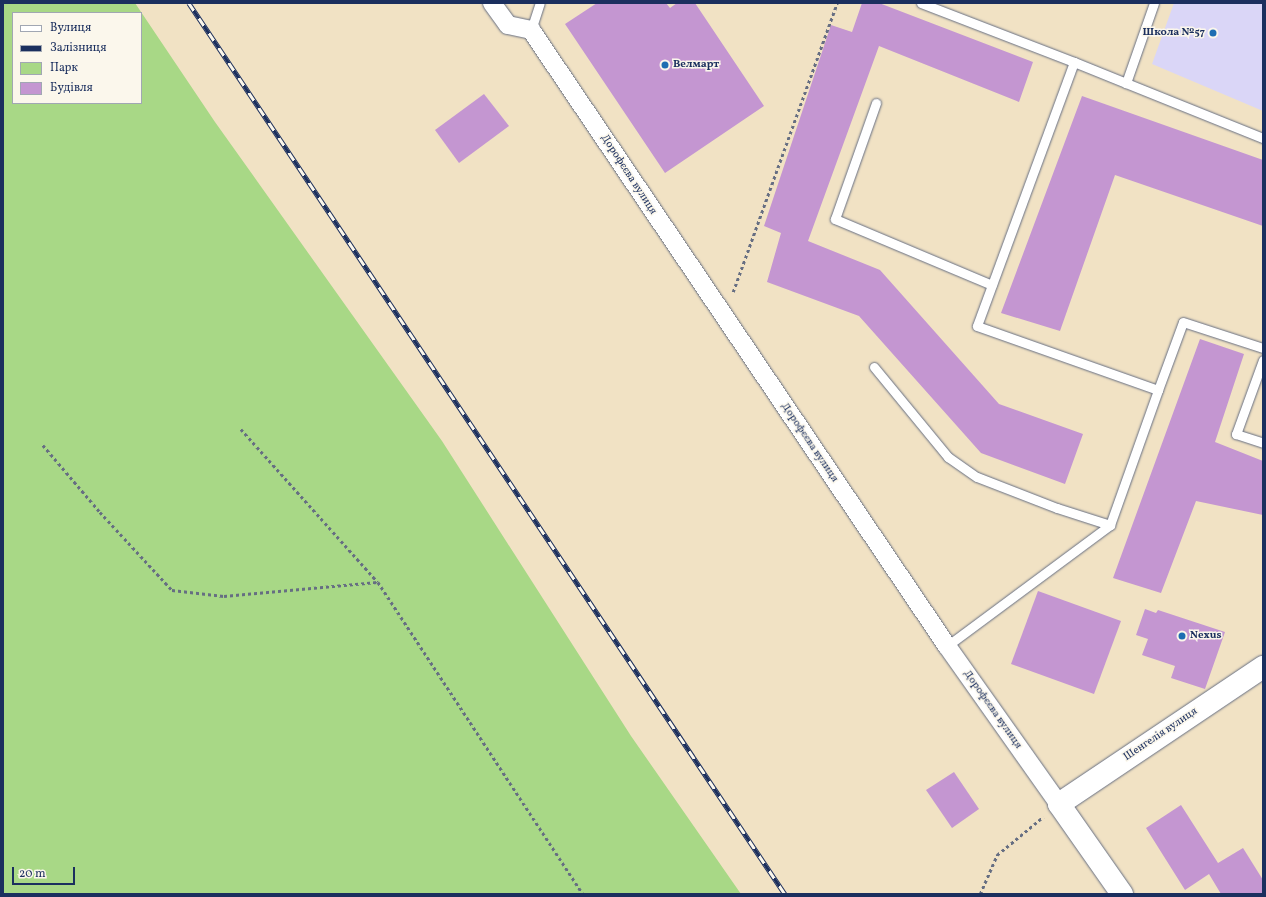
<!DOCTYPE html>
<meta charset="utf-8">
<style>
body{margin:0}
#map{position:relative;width:1266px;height:897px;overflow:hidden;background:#f1e2c4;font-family:Vollkorn,serif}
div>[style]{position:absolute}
.built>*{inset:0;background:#dad6f7}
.green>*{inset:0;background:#a8d886}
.building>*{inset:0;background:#c496d1}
.path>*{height:2.5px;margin-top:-1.25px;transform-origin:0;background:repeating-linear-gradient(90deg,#666e82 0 3px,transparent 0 6px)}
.roads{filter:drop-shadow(0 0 1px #666e82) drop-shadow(0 0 1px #666e82)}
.service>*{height:9px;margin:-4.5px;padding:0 4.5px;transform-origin:4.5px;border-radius:4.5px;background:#fff}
.minor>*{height:18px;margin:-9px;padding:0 9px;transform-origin:9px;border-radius:9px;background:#fff}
.tertiary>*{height:22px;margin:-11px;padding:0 11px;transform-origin:11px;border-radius:11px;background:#fff}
.rail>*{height:4.5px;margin-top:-2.25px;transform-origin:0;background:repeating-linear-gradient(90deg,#fbf7ec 0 9px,#1b2f5e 0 18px);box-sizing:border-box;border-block:1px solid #1b2f5e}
.dots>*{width:11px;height:11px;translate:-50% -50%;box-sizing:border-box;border:2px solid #fbf7ec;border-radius:50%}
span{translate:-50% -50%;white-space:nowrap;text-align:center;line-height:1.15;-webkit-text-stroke:3px #fbf7ec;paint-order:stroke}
.poi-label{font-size:11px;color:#1b2f5e;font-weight:700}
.right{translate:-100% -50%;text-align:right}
.left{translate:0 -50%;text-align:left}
.street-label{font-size:11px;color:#1b2f5e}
.frame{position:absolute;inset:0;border:4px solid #1b2f5e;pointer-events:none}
.legend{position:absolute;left:12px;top:12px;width:130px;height:92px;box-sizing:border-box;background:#fbf7ec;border:1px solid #a1a7b3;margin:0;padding:5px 7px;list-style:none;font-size:12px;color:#1b2f5e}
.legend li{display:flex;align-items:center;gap:8px;height:20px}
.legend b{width:20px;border:1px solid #a1a7b3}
.scale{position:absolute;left:12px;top:867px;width:63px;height:18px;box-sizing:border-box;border:2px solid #1b2f5e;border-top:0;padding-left:5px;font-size:12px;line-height:14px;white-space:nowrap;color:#1b2f5e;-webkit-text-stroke:3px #fbf7ec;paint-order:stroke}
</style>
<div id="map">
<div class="built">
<i style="clip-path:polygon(1174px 3px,1263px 3px,1263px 111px,1152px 64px)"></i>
</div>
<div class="green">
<i style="clip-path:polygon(evenodd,3px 3px,135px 3px,215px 122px,442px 441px,631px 736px,741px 894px,3px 894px,3px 3px,13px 13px,141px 13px,141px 103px,13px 103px,13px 13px)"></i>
</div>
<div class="building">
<i style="clip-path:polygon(597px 3px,666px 3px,670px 8px,677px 3px,695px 3px,764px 106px,665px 173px,565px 24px)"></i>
<i style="clip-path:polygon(862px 3px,879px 3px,1033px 62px,1019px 102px,879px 46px,808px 241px,880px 270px,999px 404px,1083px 434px,1065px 484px,981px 453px,859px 316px,767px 282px,781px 233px,764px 226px,831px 25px,852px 32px)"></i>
<i style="clip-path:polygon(484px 94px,509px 126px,459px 163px,435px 130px)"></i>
<i style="clip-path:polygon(1082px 96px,1263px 160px,1263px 226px,1115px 175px,1060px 331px,1001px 313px)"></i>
<i style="clip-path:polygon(1200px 339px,1244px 354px,1215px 442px,1263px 461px,1263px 515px,1196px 501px,1161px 593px,1113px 578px)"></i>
<i style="clip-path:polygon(1038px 591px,1121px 621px,1094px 694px,1011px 664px)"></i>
<i style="clip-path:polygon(1145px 609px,1156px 613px,1158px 610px,1225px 632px,1205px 689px,1171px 678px,1175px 666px,1142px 655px,1148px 639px,1136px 635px)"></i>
<i style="clip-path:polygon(954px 772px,979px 809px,952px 828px,926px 790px)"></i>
<i style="clip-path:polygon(1181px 805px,1218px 863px,1243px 848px,1263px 880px,1263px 894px,1221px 894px,1209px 874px,1185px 890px,1146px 828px)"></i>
</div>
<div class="path">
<i style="left:733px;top:292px;width:307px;rotate:-70.2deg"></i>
<i style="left:241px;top:429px;width:205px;rotate:48.2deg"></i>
<i style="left:378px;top:582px;width:373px;rotate:56.7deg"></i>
<i style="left:43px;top:445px;width:88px;rotate:49.6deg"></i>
<i style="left:100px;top:512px;width:106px;rotate:47.3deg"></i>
<i style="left:172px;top:590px;width:52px;rotate:6.6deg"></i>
<i style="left:224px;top:596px;width:154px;rotate:-5.2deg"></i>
<i style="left:980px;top:894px;width:43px;rotate:-66.4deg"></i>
<i style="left:997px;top:855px;width:60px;rotate:-39.6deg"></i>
</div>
<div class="roads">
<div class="service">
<i style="left:921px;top:3px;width:164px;rotate:21.1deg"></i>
<i style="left:1154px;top:3px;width:85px;rotate:109.3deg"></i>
<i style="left:1126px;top:83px;width:148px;rotate:21.9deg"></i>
<i style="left:531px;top:30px;width:28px;rotate:-72deg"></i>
<i style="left:1126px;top:83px;width:56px;rotate:-158deg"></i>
<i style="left:1074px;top:62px;width:281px;rotate:110.2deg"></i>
<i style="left:977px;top:326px;width:192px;rotate:19.5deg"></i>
<i style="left:1158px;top:390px;width:72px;rotate:-69.8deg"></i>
<i style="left:1183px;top:322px;width:84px;rotate:18deg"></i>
<i style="left:876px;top:103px;width:123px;rotate:109.5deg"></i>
<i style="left:835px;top:219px;width:170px;rotate:22.8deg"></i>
<i style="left:1263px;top:360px;width:79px;rotate:110deg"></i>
<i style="left:1236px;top:434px;width:28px;rotate:18deg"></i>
<i style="left:874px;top:367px;width:117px;rotate:50.6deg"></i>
<i style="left:948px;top:457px;width:35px;rotate:35deg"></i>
<i style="left:977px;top:477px;width:86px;rotate:21.2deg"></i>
<i style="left:1057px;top:508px;width:56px;rotate:17.8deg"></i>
<i style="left:1110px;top:525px;width:143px;rotate:-70.4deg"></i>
<i style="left:947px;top:646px;width:203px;rotate:-36.6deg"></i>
</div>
<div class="minor">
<i style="left:492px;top:3px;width:27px;rotate:54deg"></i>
<i style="left:508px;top:25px;width:24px;rotate:12deg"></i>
<i style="left:531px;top:30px;width:743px;rotate:55.97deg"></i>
<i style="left:947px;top:646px;width:194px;rotate:54.7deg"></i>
</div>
<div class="tertiary">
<i style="left:1122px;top:894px;width:110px;rotate:-125deg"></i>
<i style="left:1059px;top:804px;width:246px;rotate:-33.9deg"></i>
</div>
</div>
<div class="rail">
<i style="left:189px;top:3px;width:1072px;rotate:56.22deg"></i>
</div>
<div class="dots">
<i style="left:1213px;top:33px;background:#1f6fb2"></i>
<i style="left:665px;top:65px;background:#1f6fb2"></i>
<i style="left:1182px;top:636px;background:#1f6fb2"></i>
</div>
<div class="poi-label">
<span class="right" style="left:1205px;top:33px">Школа №57</span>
<span class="left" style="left:673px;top:65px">Велмарт</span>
<span class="left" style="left:1190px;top:636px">Nexus</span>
</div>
<div class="street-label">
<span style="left:628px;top:175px;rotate:57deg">Дорофєєва вулиця</span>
<span style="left:809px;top:443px;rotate:56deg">Дорофєєва вулиця</span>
<span style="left:992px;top:710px;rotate:55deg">Дорофєєва вулиця</span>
<span style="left:1161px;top:735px;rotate:-34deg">Шенгелія вулиця</span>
</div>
<div class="frame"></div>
<ul class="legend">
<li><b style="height:5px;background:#fff"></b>Вулиця</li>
<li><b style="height:5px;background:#1b2f5e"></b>Залізниця</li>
<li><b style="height:11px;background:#a8d886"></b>Парк</li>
<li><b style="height:11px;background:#c496d1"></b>Будівля</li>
</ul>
<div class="scale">20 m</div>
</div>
